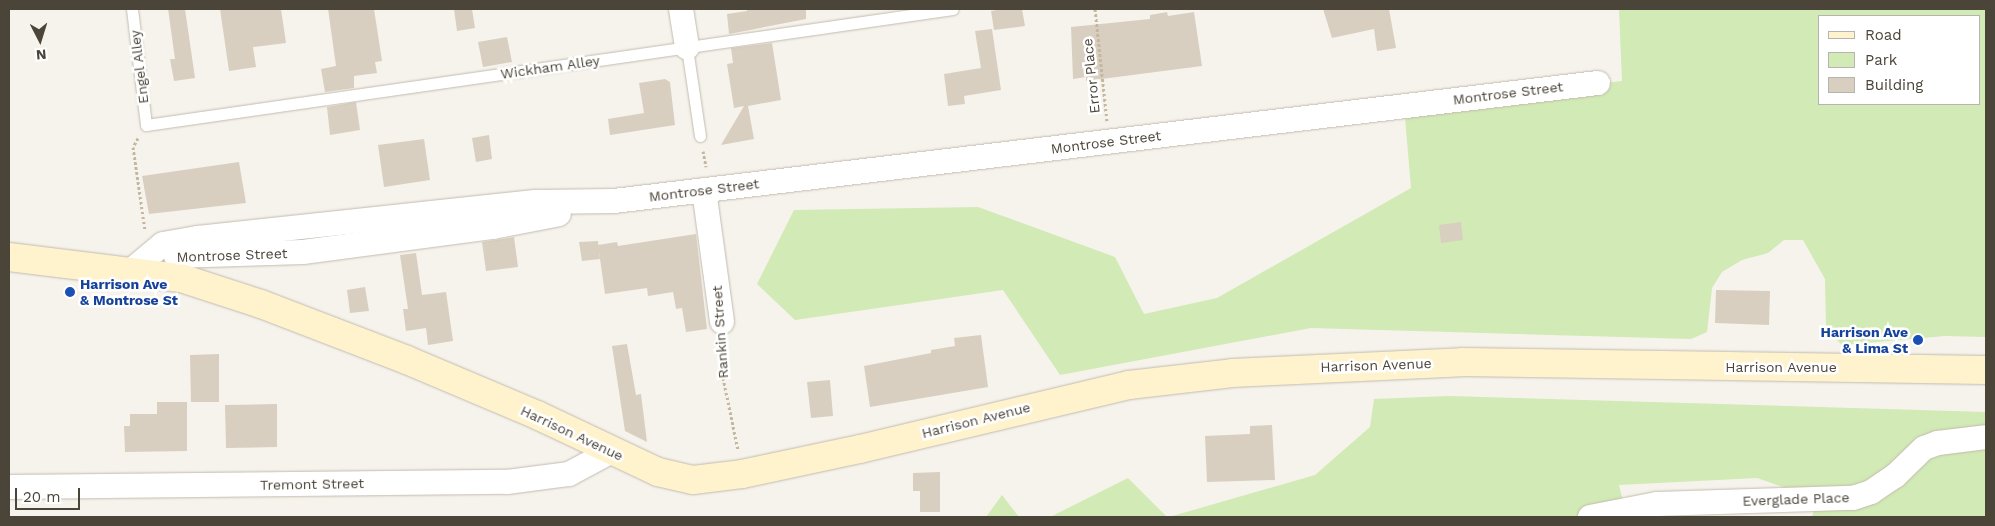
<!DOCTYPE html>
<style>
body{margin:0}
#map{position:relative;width:1995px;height:526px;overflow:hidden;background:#f6f3ec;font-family:"Work Sans",sans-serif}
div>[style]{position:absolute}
.green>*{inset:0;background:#d2eab5}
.building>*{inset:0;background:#d8cfc1}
.path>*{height:3px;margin-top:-1.5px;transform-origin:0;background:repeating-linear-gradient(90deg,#c4b79f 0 2.5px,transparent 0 5px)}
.roads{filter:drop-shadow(0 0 1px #c2bbae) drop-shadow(0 0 1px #c2bbae)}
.service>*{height:11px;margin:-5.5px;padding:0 5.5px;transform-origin:5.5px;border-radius:5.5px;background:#fff}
.minor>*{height:24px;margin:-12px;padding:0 12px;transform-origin:12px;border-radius:12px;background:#fff}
.secondary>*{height:28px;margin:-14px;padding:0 14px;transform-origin:14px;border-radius:14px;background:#fff3cd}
.dots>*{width:14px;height:14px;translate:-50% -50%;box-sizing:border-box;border:2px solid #fff;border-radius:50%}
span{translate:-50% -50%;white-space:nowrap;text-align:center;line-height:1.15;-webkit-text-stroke:5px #fff;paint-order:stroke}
.street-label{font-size:14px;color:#4b4439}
.transit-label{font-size:14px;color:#164399;font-weight:700}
.left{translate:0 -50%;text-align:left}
.right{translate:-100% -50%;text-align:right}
.frame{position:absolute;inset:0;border:10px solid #4b4439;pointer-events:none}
.legend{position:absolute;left:1818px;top:15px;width:162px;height:90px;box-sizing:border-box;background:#fff;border:1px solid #b7b4b0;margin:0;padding:6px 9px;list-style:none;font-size:15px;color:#4b4439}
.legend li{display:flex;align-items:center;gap:10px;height:25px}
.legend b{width:25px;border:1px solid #b7b4b0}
.north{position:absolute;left:15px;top:15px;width:50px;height:50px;-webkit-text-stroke:4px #fff;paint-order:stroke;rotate:175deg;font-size:14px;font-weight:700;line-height:20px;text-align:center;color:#4b4439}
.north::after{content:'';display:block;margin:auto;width:18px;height:22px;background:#4b4439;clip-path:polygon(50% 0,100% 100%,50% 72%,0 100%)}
.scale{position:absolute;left:15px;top:488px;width:65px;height:22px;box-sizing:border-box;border:2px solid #4b4439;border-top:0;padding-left:6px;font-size:15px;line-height:18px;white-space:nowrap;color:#4b4439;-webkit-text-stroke:4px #fff;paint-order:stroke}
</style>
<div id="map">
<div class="green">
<i style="clip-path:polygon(evenodd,1619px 9px,1986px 9px,1986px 337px,1945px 336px,1842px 345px,1826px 329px,1825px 279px,1803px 240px,1784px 240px,1768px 253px,1742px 260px,1722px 272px,1712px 288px,1707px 332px,1691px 339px,1311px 328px,1060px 375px,1003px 290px,795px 320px,757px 284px,794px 210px,978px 207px,1115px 257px,1144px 314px,1217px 298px,1411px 188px,1404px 106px,1622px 81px,1619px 9px,1819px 16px,1979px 16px,1979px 104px,1819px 104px,1819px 16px)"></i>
<i style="clip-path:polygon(1449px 396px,1986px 412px,1986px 517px,1812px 517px,1817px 499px,1757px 478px,1619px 485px,1625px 509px,1590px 517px,1169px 517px,1315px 475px,1370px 427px,1374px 399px)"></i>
<i style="clip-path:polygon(1128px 478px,1167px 517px,1050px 517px)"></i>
<i style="clip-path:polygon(1002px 495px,1019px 517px,986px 517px)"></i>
</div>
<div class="building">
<i style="clip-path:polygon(168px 9px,185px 9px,195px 78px,174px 81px,170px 59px,175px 59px)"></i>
<i style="clip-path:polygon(220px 9px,281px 9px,286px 43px,253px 47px,256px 67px,229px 71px)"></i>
<i style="clip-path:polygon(328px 9px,374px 9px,382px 61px,375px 62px,377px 73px,354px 76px,354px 88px,325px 92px,321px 69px,336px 66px)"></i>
<i style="clip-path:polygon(454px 9px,472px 9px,475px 28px,457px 31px)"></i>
<i style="clip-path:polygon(747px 9px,806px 9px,806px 19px,729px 34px,727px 14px,747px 11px)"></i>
<i style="clip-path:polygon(1003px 9px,1022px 9px,1025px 26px,994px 30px,991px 11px)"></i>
<i style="clip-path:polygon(1323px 9px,1389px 9px,1396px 48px,1377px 51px,1374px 29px,1332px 38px)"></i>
<i style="clip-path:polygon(1167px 12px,1168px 16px,1194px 12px,1202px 66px,1086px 81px,1086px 77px,1073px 79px,1071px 27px,1150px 19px,1150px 15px)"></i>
<i style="clip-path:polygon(992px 29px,1001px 90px,964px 96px,965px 104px,948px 106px,944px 74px,981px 68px,975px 31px)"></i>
<i style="clip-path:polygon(507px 37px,512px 62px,483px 67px,478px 42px)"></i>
<i style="clip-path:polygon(772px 43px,781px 100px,748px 106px,754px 139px,721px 145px,744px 106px,734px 108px,727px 64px,733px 63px,731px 48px)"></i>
<i style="clip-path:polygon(665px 79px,670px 82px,675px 125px,610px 135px,608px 119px,644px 113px,639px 83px)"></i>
<i style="clip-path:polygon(356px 102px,360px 130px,330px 135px,327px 107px)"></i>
<i style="clip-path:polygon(489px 135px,492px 159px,476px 162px,472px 138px)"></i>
<i style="clip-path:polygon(424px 139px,430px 180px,384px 187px,378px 145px)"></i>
<i style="clip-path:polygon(239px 162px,246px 203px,149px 214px,142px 176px)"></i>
<i style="clip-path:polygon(1461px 222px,1463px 240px,1441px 243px,1439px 225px)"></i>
<i style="clip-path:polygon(696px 234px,707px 329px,686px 332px,682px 308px,676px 309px,673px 292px,648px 296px,647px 288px,605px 294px,598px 245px,617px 242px,618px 246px)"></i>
<i style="clip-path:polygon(514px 237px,518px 267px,486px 271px,482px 242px)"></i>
<i style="clip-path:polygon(598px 241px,600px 259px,582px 261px,579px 242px)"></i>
<i style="clip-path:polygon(416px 253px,422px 295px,446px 292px,453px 341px,428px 345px,426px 328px,406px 331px,403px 309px,408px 309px,400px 255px)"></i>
<i style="clip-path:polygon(365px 287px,369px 311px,350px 313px,347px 290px)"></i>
<i style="clip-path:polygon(1716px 290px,1770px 291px,1769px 325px,1715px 323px)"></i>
<i style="clip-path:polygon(981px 335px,988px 387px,870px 407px,864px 366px,931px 353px,931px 350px,955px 346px,954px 338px)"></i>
<i style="clip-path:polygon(627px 344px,636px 395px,641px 394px,647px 442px,625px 431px,612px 346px)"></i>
<i style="clip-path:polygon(219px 354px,219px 402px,191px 402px,190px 355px)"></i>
<i style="clip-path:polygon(830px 380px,833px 416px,811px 418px,807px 382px)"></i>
<i style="clip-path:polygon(157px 402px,187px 402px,187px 451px,125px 452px,124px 426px,130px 426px,130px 414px,157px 414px)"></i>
<i style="clip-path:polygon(277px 404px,277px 447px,226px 448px,225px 405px)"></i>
<i style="clip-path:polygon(1272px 425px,1275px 480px,1207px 482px,1205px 436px,1250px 434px,1250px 426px)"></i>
<i style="clip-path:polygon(940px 472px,940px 512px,920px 512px,920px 491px,913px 491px,913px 473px)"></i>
</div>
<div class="path">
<i style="left:1095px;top:9px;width:113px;rotate:83.9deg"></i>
<i style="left:138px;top:138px;width:10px;rotate:119deg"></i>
<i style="left:133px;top:147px;width:84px;rotate:81.8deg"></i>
<i style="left:703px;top:151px;width:16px;rotate:79deg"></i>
<i style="left:721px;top:343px;width:20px;rotate:93deg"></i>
<i style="left:720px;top:363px;width:89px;rotate:78.3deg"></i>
</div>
<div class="roads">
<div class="service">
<i style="left:132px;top:9px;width:117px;rotate:83.1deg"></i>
<i style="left:146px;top:125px;width:815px;rotate:-8.18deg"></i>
<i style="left:687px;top:48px;width:89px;rotate:81.6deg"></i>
</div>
<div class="minor">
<i style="left:681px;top:9px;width:39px;rotate:81deg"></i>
<i style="left:704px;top:190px;width:133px;rotate:82.2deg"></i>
<i style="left:176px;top:256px;width:127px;rotate:-1.8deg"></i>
<i style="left:303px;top:252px;width:192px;rotate:-7.5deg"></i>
<i style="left:493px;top:227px;width:67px;rotate:-11.1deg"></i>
<i style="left:132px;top:270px;width:40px;rotate:-40deg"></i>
<i style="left:163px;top:244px;width:36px;rotate:-10deg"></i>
<i style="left:198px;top:238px;width:341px;rotate:-6.1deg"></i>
<i style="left:537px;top:202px;width:77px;rotate:-0.7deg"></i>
<i style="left:614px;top:201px;width:991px;rotate:-6.84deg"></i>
<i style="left:9px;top:487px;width:498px;rotate:-0.6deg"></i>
<i style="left:507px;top:482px;width:63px;rotate:-7.4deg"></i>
<i style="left:569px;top:474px;width:47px;rotate:-28.2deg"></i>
<i style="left:1590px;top:517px;width:68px;rotate:-11deg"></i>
<i style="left:1657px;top:504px;width:196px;rotate:-1.8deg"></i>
<i style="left:1853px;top:498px;width:19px;rotate:-18deg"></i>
<i style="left:1871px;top:492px;width:29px;rotate:-34deg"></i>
<i style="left:1895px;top:476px;width:40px;rotate:-44deg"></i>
<i style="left:1924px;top:448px;width:15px;rotate:-20deg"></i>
<i style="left:1938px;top:443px;width:48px;rotate:-7.1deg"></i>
</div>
<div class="secondary">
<i style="left:9px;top:257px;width:173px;rotate:7deg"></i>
<i style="left:181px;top:278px;width:84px;rotate:18deg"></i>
<i style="left:261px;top:304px;width:156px;rotate:21deg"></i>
<i style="left:407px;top:360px;width:141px;rotate:22.9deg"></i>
<i style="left:537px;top:415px;width:134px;rotate:25.2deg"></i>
<i style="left:658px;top:472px;width:36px;rotate:13deg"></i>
<i style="left:693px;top:480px;width:49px;rotate:-7deg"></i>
<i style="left:742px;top:474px;width:121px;rotate:-12deg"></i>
<i style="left:860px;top:449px;width:277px;rotate:-13.4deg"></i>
<i style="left:1129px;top:385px;width:104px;rotate:-6.6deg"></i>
<i style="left:1232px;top:373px;width:230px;rotate:-2.7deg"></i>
<i style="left:1462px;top:362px;width:524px;rotate:0.87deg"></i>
</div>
</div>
<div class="dots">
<i style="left:70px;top:292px;background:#1a4fb4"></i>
<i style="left:1918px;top:340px;background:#1a4fb4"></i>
</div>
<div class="street-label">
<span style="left:139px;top:67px;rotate:-97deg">Engel Alley</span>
<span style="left:550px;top:67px;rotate:-8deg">Wickham Alley</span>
<span style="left:1091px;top:76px;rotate:-96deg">Error Place</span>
<span style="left:1508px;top:93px;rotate:-7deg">Montrose Street</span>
<span style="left:1106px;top:142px;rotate:-7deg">Montrose Street</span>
<span style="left:704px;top:190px;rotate:-7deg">Montrose Street</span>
<span style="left:232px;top:255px;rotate:-2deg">Montrose Street</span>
<span style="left:720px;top:332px;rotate:-94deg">Rankin Street</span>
<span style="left:1376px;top:365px;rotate:-2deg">Harrison Avenue</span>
<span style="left:1781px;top:367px">Harrison Avenue</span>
<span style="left:976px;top:420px;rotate:-14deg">Harrison Avenue</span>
<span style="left:572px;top:433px;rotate:25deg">Harrison Avenue</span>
<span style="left:312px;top:484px;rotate:-1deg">Tremont Street</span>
<span style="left:1796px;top:499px;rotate:-2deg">Everglade Place</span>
</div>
<div class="transit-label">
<span class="left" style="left:80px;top:292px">Harrison Ave<br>&amp; Montrose St</span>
<span class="right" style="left:1908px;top:340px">Harrison Ave<br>&amp; Lima St</span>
</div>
<div class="frame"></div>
<ul class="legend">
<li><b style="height:6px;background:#fff3cd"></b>Road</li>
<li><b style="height:14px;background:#d2eab5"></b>Park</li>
<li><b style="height:14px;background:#d8cfc1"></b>Building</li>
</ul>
<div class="north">N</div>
<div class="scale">20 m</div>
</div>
